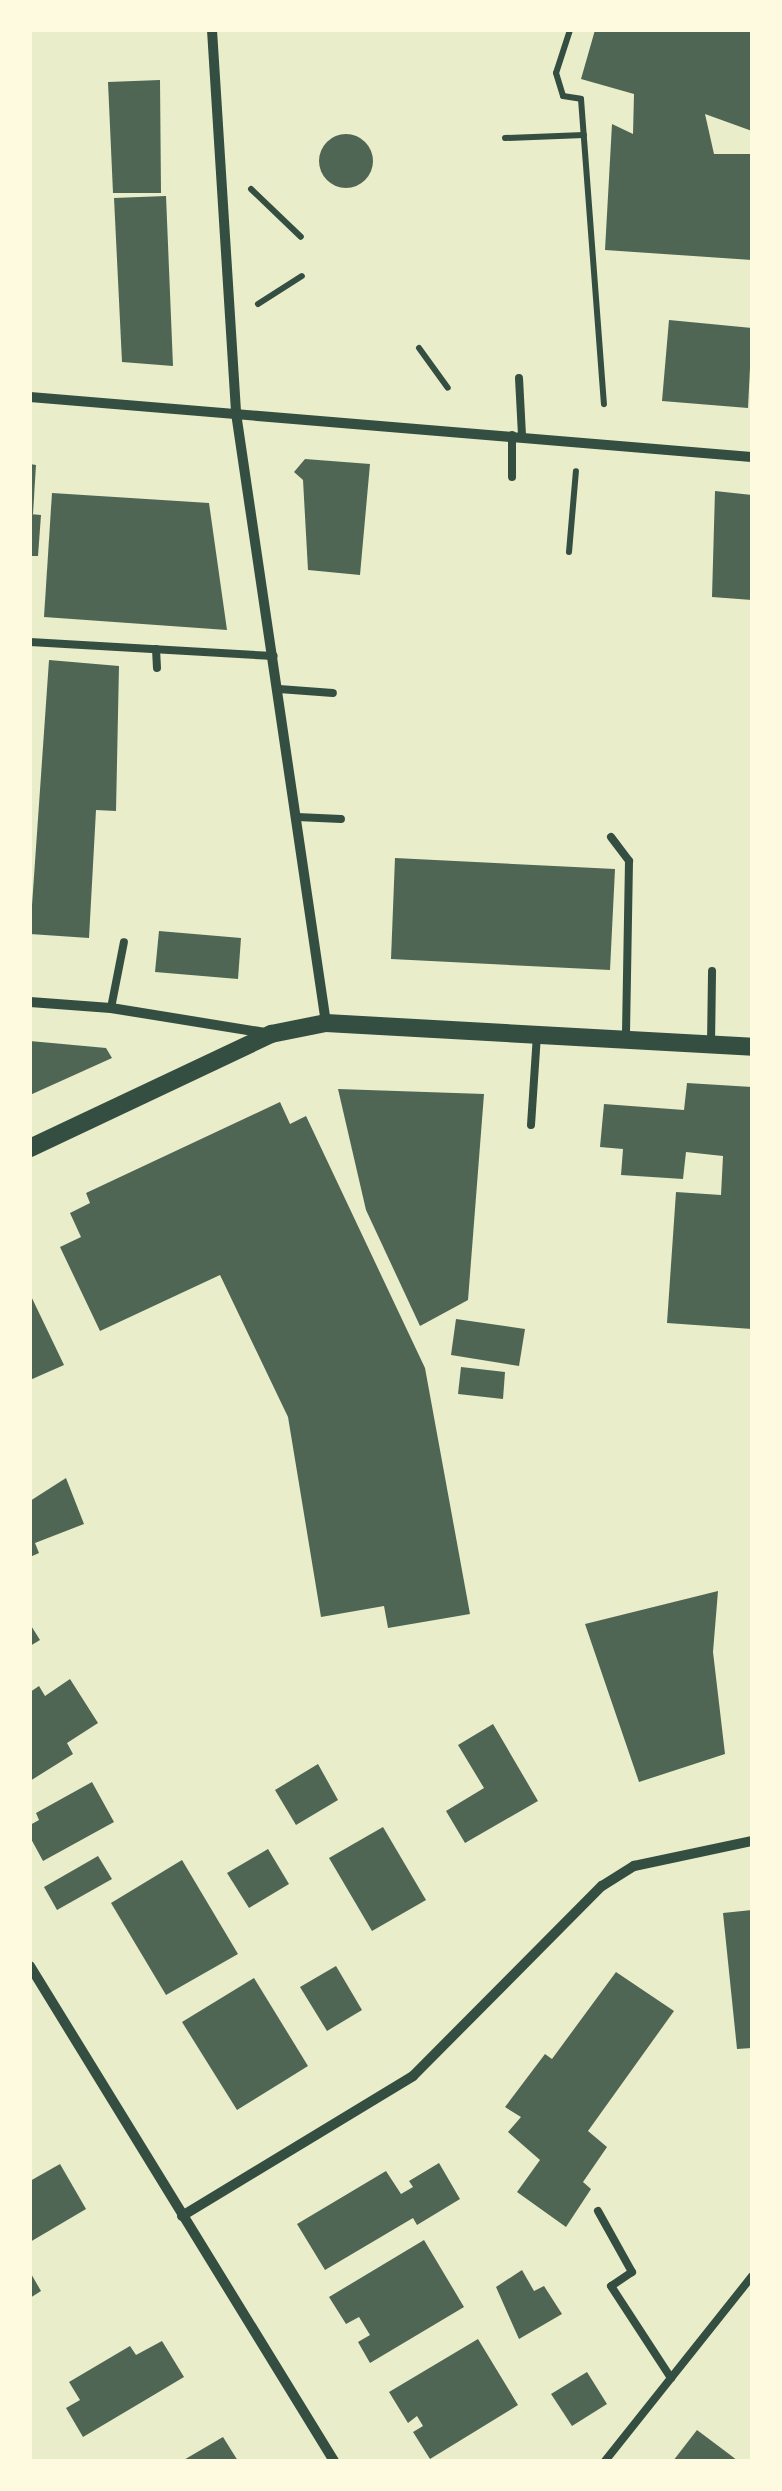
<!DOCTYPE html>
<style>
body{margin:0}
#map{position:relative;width:782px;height:2491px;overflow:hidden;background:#e9edc9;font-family:"Varela Round",sans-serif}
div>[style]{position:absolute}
.building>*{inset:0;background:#4f6655}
.round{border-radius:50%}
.path>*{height:6px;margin:-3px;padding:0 3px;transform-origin:3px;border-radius:3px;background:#344e41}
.service>*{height:8px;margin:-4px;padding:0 4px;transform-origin:4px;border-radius:4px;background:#344e41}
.minor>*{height:10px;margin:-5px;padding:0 5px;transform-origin:5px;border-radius:5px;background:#344e41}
.tertiary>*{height:18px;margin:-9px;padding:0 9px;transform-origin:9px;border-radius:9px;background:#344e41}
span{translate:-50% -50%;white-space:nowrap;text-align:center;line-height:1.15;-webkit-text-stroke:10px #fefae0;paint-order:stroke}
.frame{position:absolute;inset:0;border:32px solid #fefae0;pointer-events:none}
</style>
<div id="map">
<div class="building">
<i style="clip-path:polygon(595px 30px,752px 30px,752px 131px,705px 114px,714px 154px,752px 154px,752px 260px,605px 250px,612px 124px,633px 134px,634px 94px,581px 79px)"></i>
<i style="clip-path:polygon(160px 80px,161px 193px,113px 193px,108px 82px)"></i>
<i class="round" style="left:319px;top:134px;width:54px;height:54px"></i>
<i style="clip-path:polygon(166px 196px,173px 366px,122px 362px,114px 198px)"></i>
<i style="clip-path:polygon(669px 320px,752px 328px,748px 408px,662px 401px)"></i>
<i style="clip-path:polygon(305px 459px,370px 464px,360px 575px,308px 570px,303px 480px,294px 472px)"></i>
<i style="clip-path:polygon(30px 464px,36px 465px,33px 514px,30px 514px)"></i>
<i style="clip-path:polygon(715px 491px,752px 495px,752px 600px,712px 597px)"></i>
<i style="clip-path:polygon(52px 493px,209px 503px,227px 630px,44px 617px)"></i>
<i style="clip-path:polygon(30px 514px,41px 515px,38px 556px,30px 556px)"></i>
<i style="clip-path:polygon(49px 660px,119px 666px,116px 811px,96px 810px,89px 938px,30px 934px)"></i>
<i style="clip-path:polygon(395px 858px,615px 869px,610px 970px,391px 959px)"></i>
<i style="clip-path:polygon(159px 931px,241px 938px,238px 979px,155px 972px)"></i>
<i style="clip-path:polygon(30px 1041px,106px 1048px,112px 1058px,30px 1095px)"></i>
<i style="clip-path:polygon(687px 1083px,752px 1087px,752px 1329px,667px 1323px,676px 1192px,721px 1195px,723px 1156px,686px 1152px,683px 1179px,621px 1175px,623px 1149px,600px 1147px,604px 1104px,684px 1110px)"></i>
<i style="clip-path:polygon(338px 1089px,484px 1094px,468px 1300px,420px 1326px,366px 1210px)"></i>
<i style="clip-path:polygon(280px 1102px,290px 1124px,306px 1116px,425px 1368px,470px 1614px,388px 1628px,384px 1606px,321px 1617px,288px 1417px,220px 1275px,100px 1331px,60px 1247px,81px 1237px,70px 1213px,90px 1203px,86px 1193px)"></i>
<i style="clip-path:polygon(30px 1294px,64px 1365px,30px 1380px)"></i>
<i style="clip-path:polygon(456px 1319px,525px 1329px,519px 1366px,451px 1355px)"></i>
<i style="clip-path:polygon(461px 1367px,505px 1372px,503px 1399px,458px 1394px)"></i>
<i style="clip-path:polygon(66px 1478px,84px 1524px,35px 1543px,39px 1553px,30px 1557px,30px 1501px)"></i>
<i style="clip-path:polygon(718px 1591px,713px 1652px,725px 1754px,639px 1782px,585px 1624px)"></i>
<i style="clip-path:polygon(30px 1624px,40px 1640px,30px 1646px)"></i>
<i style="clip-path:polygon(70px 1679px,98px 1723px,67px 1743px,73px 1754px,30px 1781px,30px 1692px,39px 1686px,45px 1696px)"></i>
<i style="clip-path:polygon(493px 1724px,538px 1801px,465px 1843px,446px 1811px,484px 1788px,458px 1745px)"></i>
<i style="clip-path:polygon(318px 1764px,338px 1800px,296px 1825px,275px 1790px)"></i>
<i style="clip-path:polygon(92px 1782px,114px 1822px,43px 1861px,30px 1837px,30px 1825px,39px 1820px,36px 1813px)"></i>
<i style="clip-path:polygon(383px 1827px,426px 1900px,372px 1931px,329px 1858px)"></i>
<i style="clip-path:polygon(268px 1849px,289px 1884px,249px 1908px,227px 1873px)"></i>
<i style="clip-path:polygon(98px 1856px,112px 1879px,57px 1910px,44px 1887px)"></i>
<i style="clip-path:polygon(182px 1860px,238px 1954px,166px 1995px,111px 1903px)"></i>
<i style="clip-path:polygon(752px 1910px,752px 2048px,737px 2049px,723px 1913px)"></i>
<i style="clip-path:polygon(336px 1966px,362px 2010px,327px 2031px,300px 1987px)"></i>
<i style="clip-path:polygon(616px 1972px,674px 2011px,588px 2131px,607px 2147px,583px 2182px,591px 2189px,566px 2227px,517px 2192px,540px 2160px,508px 2132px,521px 2117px,505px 2107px,545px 2054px,552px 2059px)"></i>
<i style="clip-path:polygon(254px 1978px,308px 2066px,237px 2110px,182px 2022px)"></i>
<i style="clip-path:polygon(439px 2163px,460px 2199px,417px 2225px,413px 2218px,325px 2270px,297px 2224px,386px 2171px,401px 2194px,413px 2187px,409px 2181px)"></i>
<i style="clip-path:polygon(60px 2164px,86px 2209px,30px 2242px,30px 2181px)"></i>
<i style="clip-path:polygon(424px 2240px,464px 2307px,370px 2363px,358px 2342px,370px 2335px,359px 2317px,346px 2324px,329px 2297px)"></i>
<i style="clip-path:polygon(522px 2270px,534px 2291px,544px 2286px,562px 2314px,519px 2339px,496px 2287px)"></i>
<i style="clip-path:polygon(30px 2272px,41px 2291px,30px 2298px)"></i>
<i style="clip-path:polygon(478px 2339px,518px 2405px,430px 2459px,413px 2432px,423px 2426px,417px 2416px,408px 2423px,389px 2392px)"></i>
<i style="clip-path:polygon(162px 2341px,184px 2377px,83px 2437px,66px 2408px,80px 2400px,69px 2382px,130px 2346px,136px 2355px)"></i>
<i style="clip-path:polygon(587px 2372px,607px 2404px,572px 2426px,551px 2394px)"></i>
<i style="clip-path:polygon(697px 2430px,729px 2454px,738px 2461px,673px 2461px)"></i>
<i style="clip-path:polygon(223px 2437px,238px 2461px,182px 2461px)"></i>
</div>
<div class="path">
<i style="left:570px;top:30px;width:45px;rotate:108deg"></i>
<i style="left:556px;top:73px;width:24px;rotate:73deg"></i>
<i style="left:563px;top:96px;width:18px;rotate:9deg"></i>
<i style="left:581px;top:99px;width:306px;rotate:85.7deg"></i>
<i style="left:505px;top:138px;width:79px;rotate:-2.2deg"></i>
<i style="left:251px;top:189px;width:69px;rotate:43.8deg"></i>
<i style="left:258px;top:304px;width:52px;rotate:-32.5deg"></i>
<i style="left:419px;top:348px;width:49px;rotate:54.1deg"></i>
<i style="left:569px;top:552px;width:81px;rotate:-85.1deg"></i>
</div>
<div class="service">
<i style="left:519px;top:378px;width:57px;rotate:87deg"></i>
<i style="left:512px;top:477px;width:42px;rotate:-90deg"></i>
<i style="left:30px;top:642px;width:244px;rotate:3.3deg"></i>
<i style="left:156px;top:649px;width:19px;rotate:87deg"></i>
<i style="left:279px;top:689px;width:54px;rotate:4.2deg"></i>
<i style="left:297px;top:817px;width:44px;rotate:2.6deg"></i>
<i style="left:611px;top:837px;width:30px;rotate:53deg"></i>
<i style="left:629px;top:861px;width:176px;rotate:91deg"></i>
<i style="left:111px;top:1008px;width:67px;rotate:-78.9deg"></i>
<i style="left:711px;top:1045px;width:74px;rotate:-89.2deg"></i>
<i style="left:531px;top:1125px;width:90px;rotate:-86.2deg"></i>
<i style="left:598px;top:2211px;width:70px;rotate:60.9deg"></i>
<i style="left:632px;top:2272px;width:25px;rotate:146deg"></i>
<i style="left:611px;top:2286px;width:110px;rotate:56.9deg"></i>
<i style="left:605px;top:2461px;width:236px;rotate:-51.5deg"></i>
</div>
<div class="minor">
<i style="left:212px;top:30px;width:384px;rotate:86.4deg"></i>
<i style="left:236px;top:413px;width:617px;rotate:81.61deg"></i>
<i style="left:30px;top:397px;width:724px;rotate:4.75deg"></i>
<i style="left:30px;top:1002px;width:81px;rotate:4.2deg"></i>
<i style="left:111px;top:1008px;width:156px;rotate:9.2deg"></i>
<i style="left:30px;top:1966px;width:581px;rotate:58.44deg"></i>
<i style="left:182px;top:2216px;width:270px;rotate:-31.2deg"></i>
<i style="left:413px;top:2076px;width:268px;rotate:-45.2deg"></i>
<i style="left:602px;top:1886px;width:38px;rotate:-32deg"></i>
<i style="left:634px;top:1866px;width:121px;rotate:-12deg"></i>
</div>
<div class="tertiary">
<i style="left:30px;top:1148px;width:267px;rotate:-25.3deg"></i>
<i style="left:271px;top:1034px;width:56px;rotate:-11.3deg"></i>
<i style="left:326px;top:1023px;width:427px;rotate:3.2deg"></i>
</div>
<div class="frame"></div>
</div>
